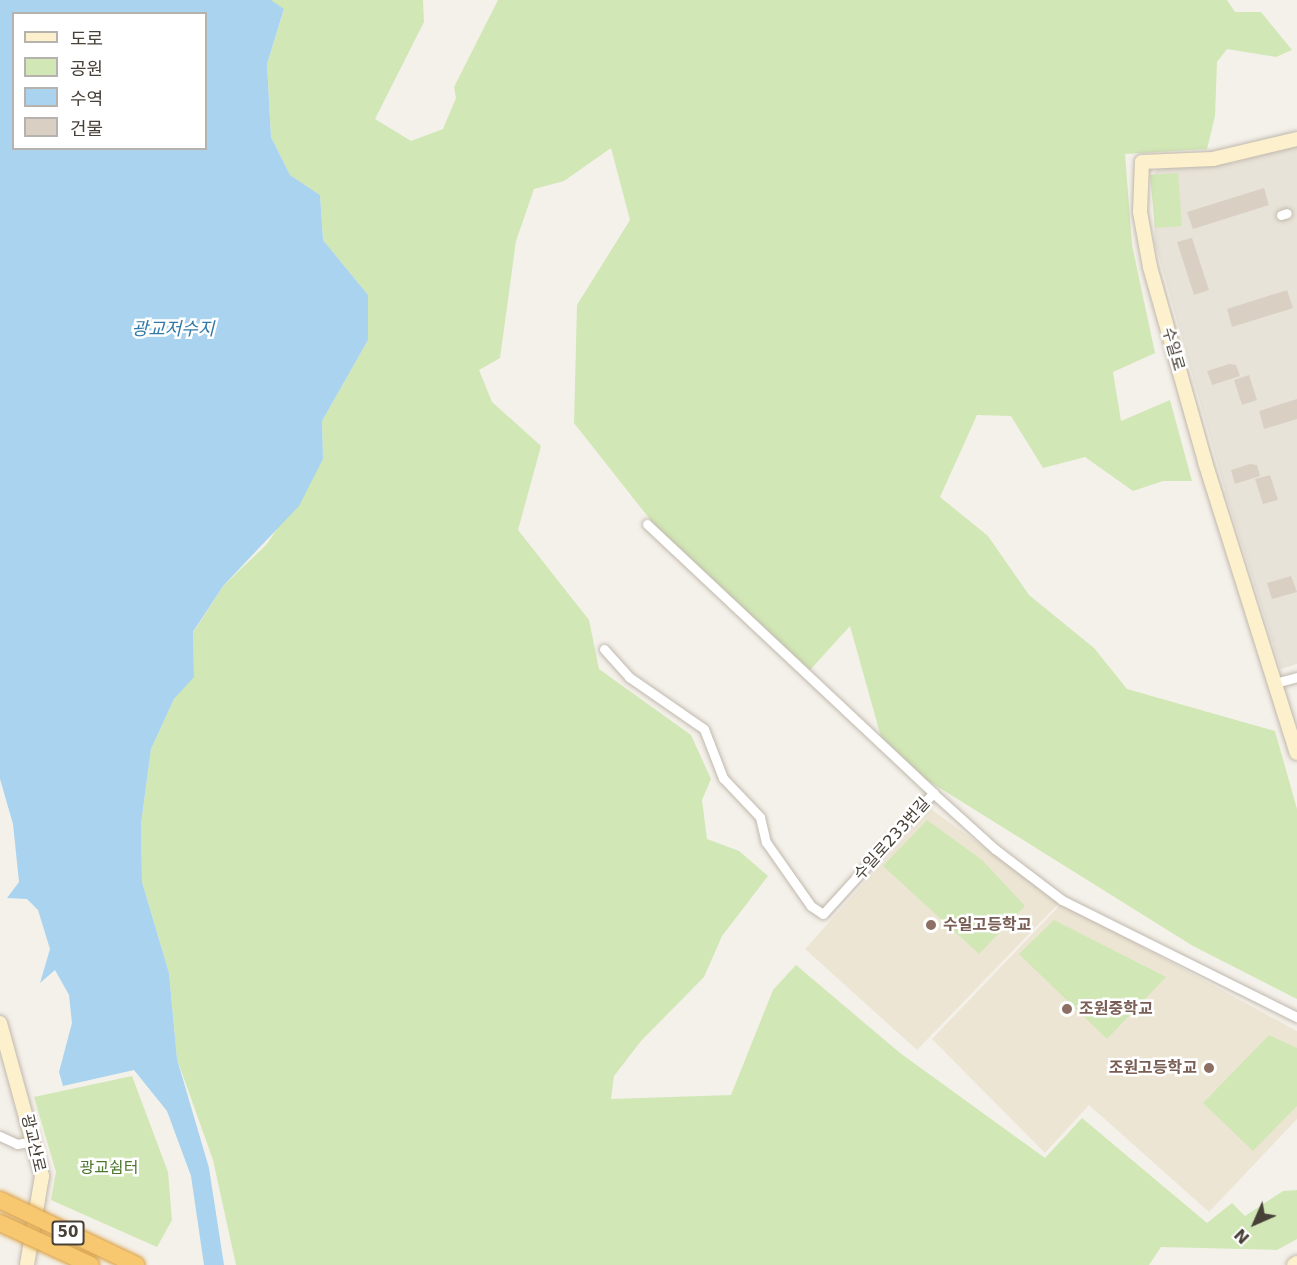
<!DOCTYPE html>
<meta charset="utf-8">
<style>
body{margin:0}
#map{position:relative;width:1297px;height:1265px;overflow:hidden;background:#f4f1ea;font-family:"DejaVu Sans","Noto Sans KR",sans-serif}
div>[style]{position:absolute}
.residential>*{inset:0;background:#e8e3d8}
.education>*{inset:0;background:#ede5d4}
.green>*{inset:0;background:#d1e7b5}
.water>*{inset:0;background:#a9d3ee}
.building>*{inset:0;background:#d9cfc3}
.roads{filter:drop-shadow(0 0 2px #c0b8ad) drop-shadow(0 0 2px #c0b8ad)}
.street>*{height:9px;margin:-4.5px;padding:0 4.5px;transform-origin:4.5px;border-radius:4.5px;background:#fff}
.secondary>*{height:14px;margin:-7px;padding:0 7px;transform-origin:7px;border-radius:7px;background:#fdf0cc}
.bridges{filter:drop-shadow(0 0 2px #d89d40) drop-shadow(0 0 2px #d89d40)}
.highway-bridge>*{height:16px;margin:-8px;padding:0 8px;transform-origin:8px;border-radius:8px;background:#f8c871}
.dots>*{width:16px;height:16px;translate:-50% -50%;box-sizing:border-box;border:3px solid #fff;border-radius:50%}
span{translate:-50% -50%;white-space:nowrap;text-align:center;line-height:1.15;-webkit-text-stroke:5px #fff;paint-order:stroke}
.shield-label span{padding:2px 4px;background:#fff;border:2px solid;border-radius:4px;-webkit-text-stroke-width:0}
.shield-label{font-size:15px;color:#484138;font-weight:700}
.street-label{font-size:16px;color:#484138}
.education-label{font-size:16px;color:#785e54;font-weight:700}
.left{translate:0 -50%;text-align:left}
.right{translate:-100% -50%;text-align:right}
.park-label{font-size:16px;color:#4b782d}
.water-label{font-size:18px;color:#337aa9;font-style:italic}
.legend{position:absolute;left:12px;top:12px;width:195px;height:138px;box-sizing:border-box;background:#fff;border:2px solid #b6b3af;margin:0;padding:8px 10px;list-style:none;font-size:18px;color:#484138}
.legend li{display:flex;align-items:center;gap:12px;height:30px}
.legend b{width:30px;border:2px solid #b6b3af}
.north{position:absolute;left:1225px;top:1193px;width:60px;height:60px;-webkit-text-stroke:4px #fff;paint-order:stroke;rotate:225deg;font-size:16px;font-weight:700;line-height:24px;text-align:center;color:#484138}
.north::after{content:'';display:block;margin:auto;width:21px;height:27px;background:#484138;clip-path:polygon(50% 0,100% 100%,50% 72%,0 100%)}
</style>
<div id="map">
<div class="residential">
<i style="clip-path:polygon(1297px 144px,1297px 664px,1281px 669px,1227px 498px,1155px 243px,1152px 175px,1158px 169px,1234px 163px)"></i>
</div>
<div class="education">
<i style="clip-path:polygon(931px 809px,1060px 902px,917px 1050px,805px 949px)"></i>
<i style="clip-path:polygon(1062px 903px,1297px 1031px,1297px 1119px,1209px 1212px,1089px 1105px,1045px 1153px,932px 1039px)"></i>
</div>
<div class="green">
<i style="clip-path:polygon(271px 0,423px 0,424px 22px,375px 119px,411px 141px,443px 129px,456px 98px,454px 87px,498px 0,1227px 0,1235px 12px,1261px 12px,1292px 50px,1276px 57px,1227px 49px,1217px 62px,1215px 116px,1207px 149px,1125px 154px,1132px 245px,1155px 353px,1113px 372px,1121px 421px,1170px 400px,1192px 481px,1163px 481px,1133px 491px,1085px 457px,1043px 468px,1011px 416px,977px 415px,940px 497px,988px 536px,1029px 595px,1094px 648px,1127px 689px,1275px 731px,1297px 809px,1297px 999px,1193px 946px,927px 780px,881px 737px,850px 626px,810px 670px,656px 527px,574px 423px,577px 305px,630px 220px,611px 148px,564px 181px,534px 189px,516px 241px,500px 358px,479px 370px,492px 402px,541px 446px,518px 530px,589px 620px,599px 669px,691px 735px,711px 779px,702px 800px,707px 839px,739px 851px,768px 876px,722px 936px,704px 977px,641px 1041px,614px 1076px,611px 1099px,731px 1095px,773px 990px,796px 965px,900px 1053px,1045px 1158px,1082px 1118px,1207px 1223px,1232px 1203px,1245px 1216px,1283px 1191px,1297px 1190px,1297px 1239px,1277px 1250px,1161px 1247px,1149px 1265px,236px 1265px,213px 1160px,177px 1059px,169px 973px,142px 882px,141px 824px,151px 749px,174px 699px,194px 676px,193px 633px,223px 586px,267px 544px,323px 459px,322px 421px,368px 340px,368px 295px,323px 240px,320px 195px,290px 175px,271px 137px,267px 64px,284px 10px)"></i>
<i style="clip-path:polygon(1178px 173px,1182px 226px,1155px 228px,1150px 175px)"></i>
<i style="clip-path:polygon(927px 820px,982px 860px,1025px 906px,979px 954px,883px 866px)"></i>
<i style="clip-path:polygon(1054px 920px,1166px 977px,1107px 1039px,1019px 954px)"></i>
<i style="clip-path:polygon(1269px 1035px,1297px 1048px,1297px 1106px,1253px 1151px,1203px 1103px)"></i>
<i style="clip-path:polygon(132px 1076px,168px 1172px,172px 1220px,157px 1247px,51px 1200px,56px 1172px,34px 1097px)"></i>
</div>
<div class="water">
<i style="clip-path:polygon(evenodd,0 0,271px 0,284px 9px,267px 64px,271px 137px,290px 175px,320px 195px,323px 240px,368px 295px,368px 340px,322px 421px,323px 459px,299px 506px,223px 586px,193px 632px,194px 677px,174px 699px,151px 749px,141px 824px,142px 882px,169px 973px,177px 1059px,209px 1168px,224px 1265px,204px 1265px,191px 1176px,167px 1111px,134px 1070px,63px 1086px,59px 1072px,72px 1023px,69px 995px,55px 970px,40px 983px,50px 949px,38px 910px,27px 899px,7px 898px,19px 882px,13px 824px,0 779px,0 0,14px 14px,206px 14px,206px 148px,14px 148px,14px 14px)"></i>
</div>
<div class="building">
<i style="clip-path:polygon(1264px 188px,1269px 205px,1193px 229px,1187px 212px)"></i>
<i style="clip-path:polygon(1192px 238px,1209px 290px,1194px 295px,1177px 242px)"></i>
<i style="clip-path:polygon(1287px 290px,1293px 308px,1232px 327px,1227px 309px)"></i>
<i style="clip-path:polygon(1229px 364px,1236px 365px,1240px 376px,1212px 385px,1207px 371px)"></i>
<i style="clip-path:polygon(1249px 375px,1257px 400px,1242px 405px,1234px 380px)"></i>
<i style="clip-path:polygon(1297px 399px,1297px 419px,1264px 429px,1259px 411px)"></i>
<i style="clip-path:polygon(1250px 464px,1257px 465px,1260px 476px,1235px 484px,1231px 470px)"></i>
<i style="clip-path:polygon(1270px 475px,1278px 500px,1263px 504px,1255px 479px)"></i>
<i style="clip-path:polygon(1291px 576px,1297px 592px,1272px 599px,1267px 583px)"></i>
</div>
<div class="roads">
<div class="street">
<i style="left:1281px;top:215px;width:6px;rotate:-18deg"></i>
<i style="left:647px;top:524px;width:393px;rotate:43.2deg"></i>
<i style="left:604px;top:649px;width:38px;rotate:48deg"></i>
<i style="left:629px;top:677px;width:91px;rotate:34.7deg"></i>
<i style="left:704px;top:729px;width:53px;rotate:68.8deg"></i>
<i style="left:723px;top:778px;width:54px;rotate:46.5deg"></i>
<i style="left:760px;top:817px;width:26px;rotate:77deg"></i>
<i style="left:766px;top:842px;width:78px;rotate:54.9deg"></i>
<i style="left:811px;top:906px;width:14px;rotate:34deg"></i>
<i style="left:823px;top:914px;width:164px;rotate:-47.7deg"></i>
<i style="left:933px;top:793px;width:84px;rotate:42.1deg"></i>
<i style="left:995px;top:849px;width:84px;rotate:37.3deg"></i>
<i style="left:1062px;top:900px;width:263px;rotate:26.5deg"></i>
<i style="left:1275px;top:683px;width:23px;rotate:-15deg"></i>
<i style="left:0;top:1136px;width:19px;rotate:25deg"></i>
<i style="left:17px;top:1144px;width:17px;rotate:-10deg"></i>
</div>
<div class="secondary">
<i style="left:1297px;top:139px;width:86px;rotate:166.6deg"></i>
<i style="left:1213px;top:159px;width:71px;rotate:177.6deg"></i>
<i style="left:1142px;top:162px;width:50px;rotate:92.3deg"></i>
<i style="left:1140px;top:212px;width:56px;rotate:79.7deg"></i>
<i style="left:1150px;top:267px;width:203px;rotate:74.2deg"></i>
<i style="left:1205px;top:462px;width:305px;rotate:72.5deg"></i>
<i style="left:0;top:1023px;width:159px;rotate:74.6deg"></i>
<i style="left:42px;top:1176px;width:90px;rotate:99.6deg"></i>
<i style="left:1294px;top:1265px;width:4px;rotate:-34deg"></i>
</div>
</div>
<div class="bridges">
<div class="highway-bridge">
<i style="left:0;top:1200px;width:151px;rotate:25.5deg"></i>
<i style="left:0;top:1223px;width:100px;rotate:24.8deg"></i>
</div>
</div>
<div class="dots">
<i style="left:931px;top:925px;background:#8d6e63"></i>
<i style="left:1067px;top:1009px;background:#8d6e63"></i>
<i style="left:1209px;top:1068px;background:#8d6e63"></i>
</div>
<div class="shield-label">
<span style="left:68px;top:1233px">50</span>
</div>
<div class="street-label">
<span style="left:1173px;top:349px;rotate:74deg">수일로</span>
<span style="left:892px;top:839px;rotate:-48deg">수일로233번길</span>
<span style="left:33px;top:1143px;rotate:77deg">광교산로</span>
</div>
<div class="education-label">
<span class="left" style="left:943px;top:925px">수일고등학교</span>
<span class="left" style="left:1079px;top:1009px">조원중학교</span>
<span class="right" style="left:1197px;top:1068px">조원고등학교</span>
</div>
<div class="park-label">
<span style="left:109px;top:1168px">광교쉼터</span>
</div>
<div class="water-label">
<span style="left:173px;top:329px">광교저수지</span>
</div>
<ul class="legend">
<li><b style="height:8px;background:#fdf0cc"></b>도로</li>
<li><b style="height:16px;background:#d1e7b5"></b>공원</li>
<li><b style="height:16px;background:#a9d3ee"></b>수역</li>
<li><b style="height:16px;background:#d9cfc3"></b>건물</li>
</ul>
<div class="north">N</div>
</div>
